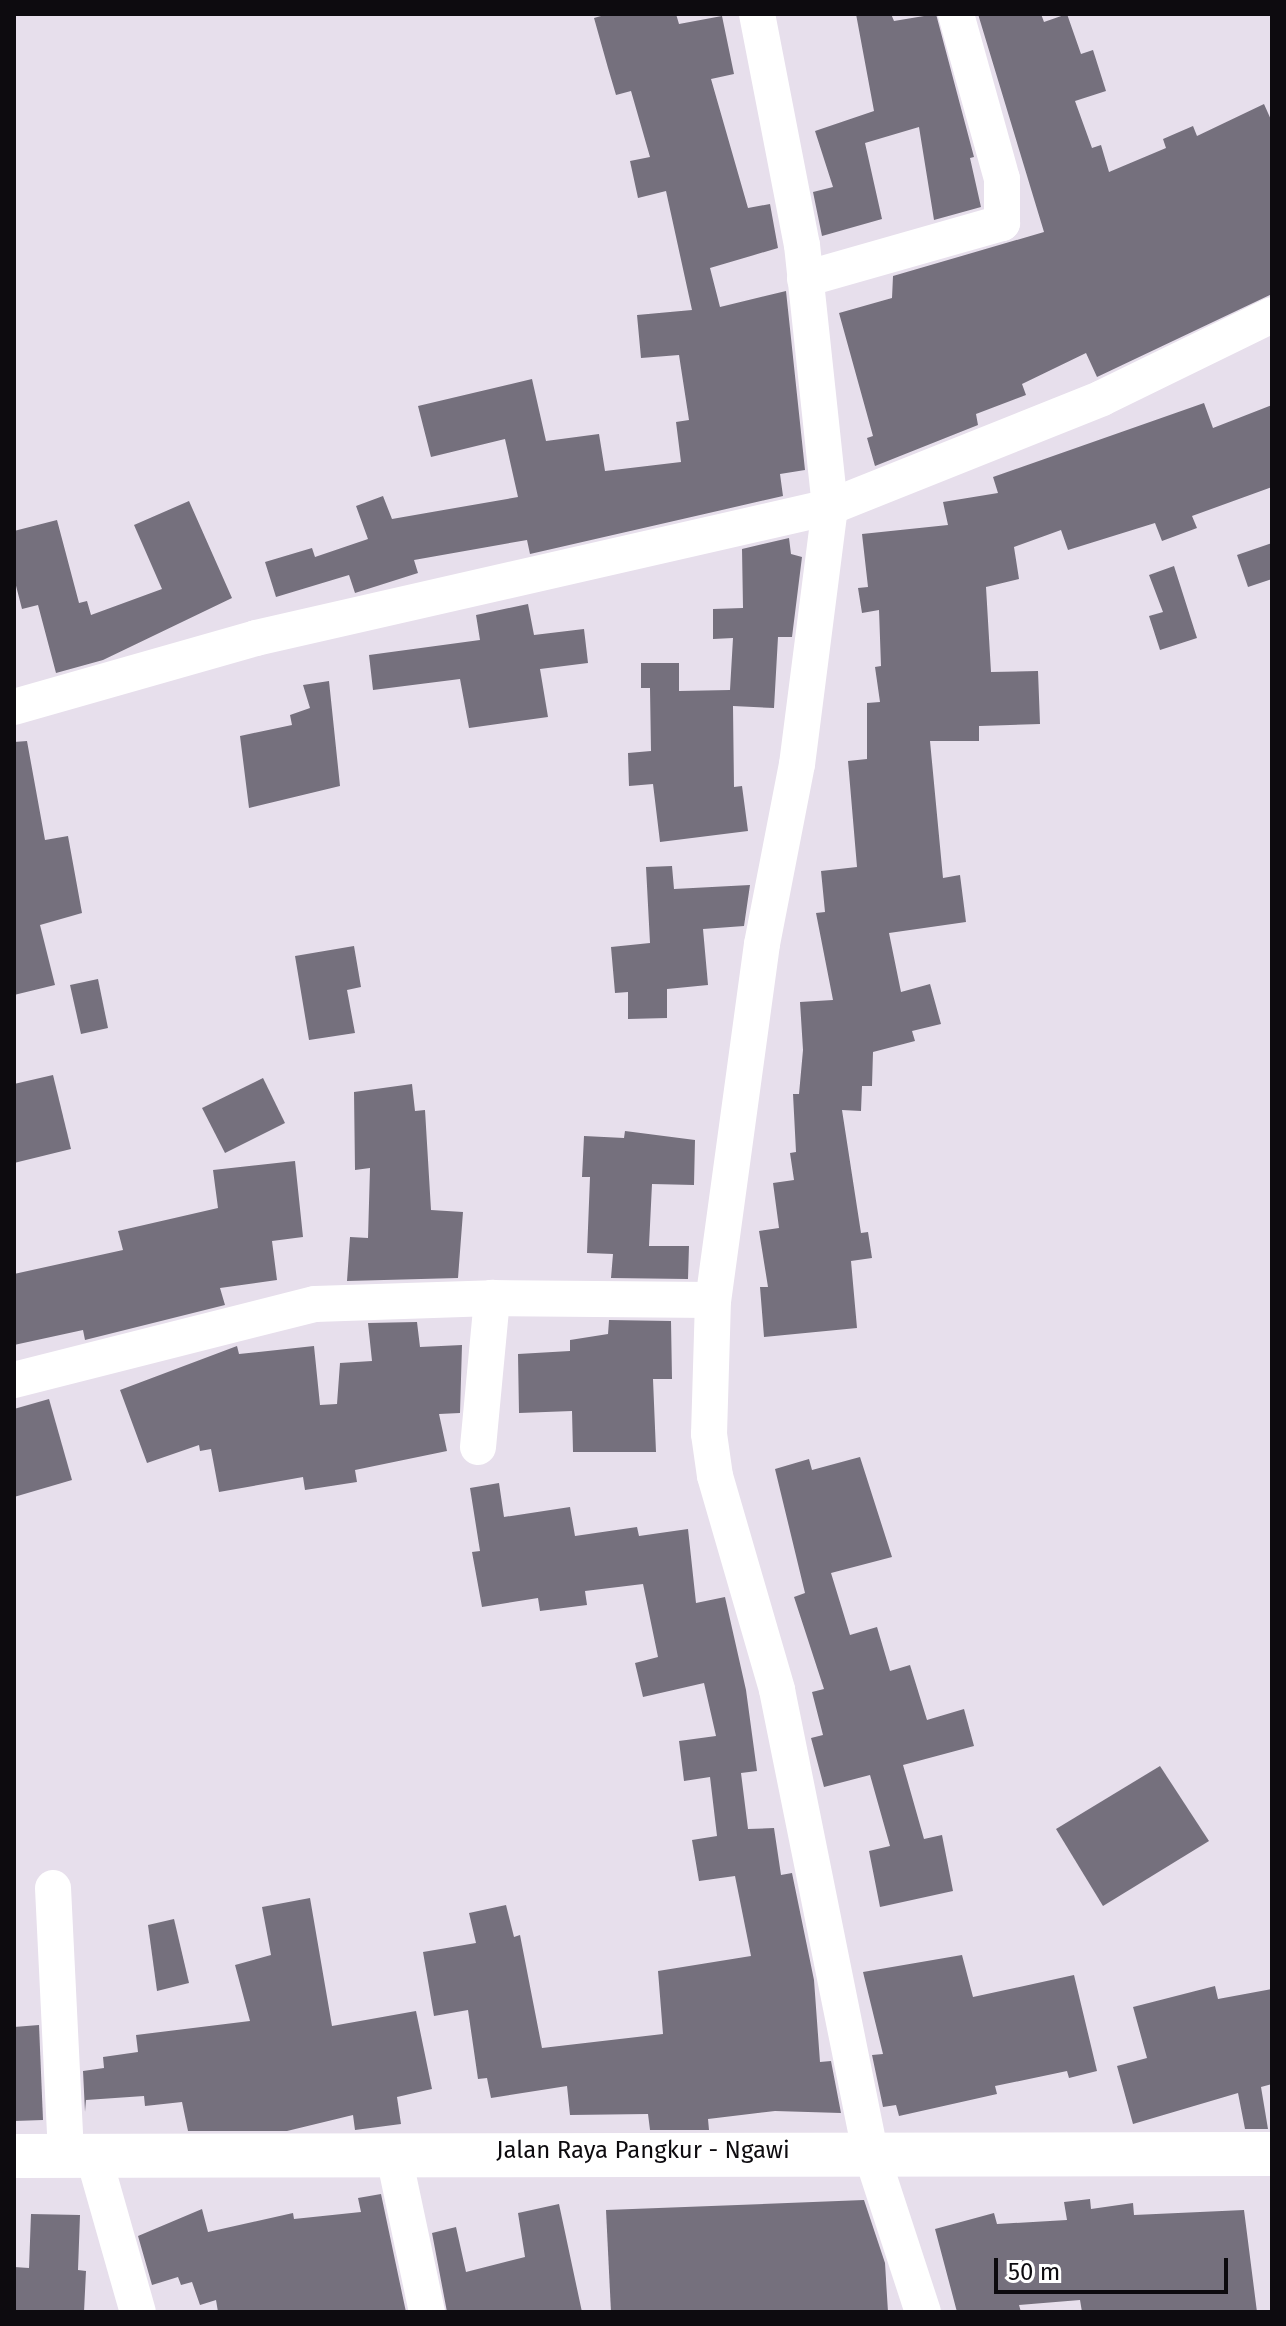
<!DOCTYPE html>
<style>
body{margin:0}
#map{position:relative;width:1286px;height:2326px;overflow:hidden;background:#e7dfec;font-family:"Fira Sans",sans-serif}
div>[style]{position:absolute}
.building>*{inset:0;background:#75707d}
.minor>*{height:36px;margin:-18px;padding:0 18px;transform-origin:18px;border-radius:18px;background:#fff}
.secondary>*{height:44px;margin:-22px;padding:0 22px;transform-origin:22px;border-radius:22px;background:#fff}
span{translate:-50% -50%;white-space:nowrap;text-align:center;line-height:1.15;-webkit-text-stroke:6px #fff;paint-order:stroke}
.street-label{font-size:24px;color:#0d0b0f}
.frame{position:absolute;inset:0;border:16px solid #0d0b0f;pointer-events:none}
.scale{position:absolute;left:994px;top:2258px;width:234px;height:36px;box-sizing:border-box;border:4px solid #0d0b0f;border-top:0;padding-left:10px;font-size:24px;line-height:28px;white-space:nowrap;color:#0d0b0f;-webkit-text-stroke:6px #fff;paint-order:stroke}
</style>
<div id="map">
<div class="building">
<i style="clip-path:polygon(608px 14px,676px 14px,679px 24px,722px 16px,734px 74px,711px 79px,748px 208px,770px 204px,778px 248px,710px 268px,720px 307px,786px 291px,805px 470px,780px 474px,783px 496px,530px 554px,527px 540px,414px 560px,418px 573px,355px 593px,349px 575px,276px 597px,265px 562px,312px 548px,315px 557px,368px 539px,356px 506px,383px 496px,392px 519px,518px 497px,505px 439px,431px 457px,418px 406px,532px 379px,546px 441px,599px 434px,605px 471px,681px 462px,676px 422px,689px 420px,679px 355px,641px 358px,637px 315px,692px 310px,666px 191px,638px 198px,630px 161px,650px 157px,631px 91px,616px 95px,608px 68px,594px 18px)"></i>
<i style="clip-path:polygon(856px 14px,891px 14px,894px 21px,936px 14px,974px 157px,970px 158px,981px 207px,934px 220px,919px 127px,865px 143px,882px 219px,822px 236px,813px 192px,833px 187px,815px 131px,874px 111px)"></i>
<i style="clip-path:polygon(978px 14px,1041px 14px,1044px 22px,1067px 14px,1081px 54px,1093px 50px,1106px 91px,1075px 101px,1092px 148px,1101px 145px,1109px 172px,1166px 148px,1163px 139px,1193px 126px,1197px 136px,1264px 104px,1272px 122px,1272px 294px,1097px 377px,1086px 353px,1022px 384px,1026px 395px,976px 414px,978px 425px,875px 466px,867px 438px,873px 436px,839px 313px,892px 298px,893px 276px,1044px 232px)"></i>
<i style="clip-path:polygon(1204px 403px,1213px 428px,1272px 405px,1272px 487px,1192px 516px,1197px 528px,1162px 541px,1155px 523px,1068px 550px,1061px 530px,1014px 547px,1019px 579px,986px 587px,991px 672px,1038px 671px,1040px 724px,979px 726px,979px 741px,930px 741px,943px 878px,960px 875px,966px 922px,889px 933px,901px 992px,930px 984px,941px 1024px,912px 1031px,915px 1041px,873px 1052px,872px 1086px,862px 1086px,861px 1111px,842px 1110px,861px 1233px,868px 1232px,872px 1258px,851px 1261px,857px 1328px,764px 1337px,760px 1287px,768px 1287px,759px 1231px,779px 1228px,773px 1183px,794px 1180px,790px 1153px,796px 1152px,793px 1094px,799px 1094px,803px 1050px,800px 1002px,833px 1000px,816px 913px,825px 912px,821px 871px,857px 867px,848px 761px,867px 759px,867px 703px,880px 702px,875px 667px,881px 666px,879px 610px,862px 613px,858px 588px,868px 587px,862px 534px,948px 525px,943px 502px,998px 493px,993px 477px)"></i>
<i style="clip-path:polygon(189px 501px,232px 598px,103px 660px,56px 673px,38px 605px,22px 609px,14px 578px,14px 531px,57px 520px,79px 603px,87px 601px,91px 615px,162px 589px,134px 525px)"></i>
<i style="clip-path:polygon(789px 538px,791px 554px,802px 557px,792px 637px,778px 637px,774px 708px,733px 706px,734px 787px,742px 786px,748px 831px,660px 842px,653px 784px,629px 786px,628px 753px,651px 751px,650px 688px,641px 688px,641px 663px,679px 663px,679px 691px,730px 690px,733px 638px,713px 639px,713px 609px,743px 608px,742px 549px)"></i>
<i style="clip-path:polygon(1272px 543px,1272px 579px,1248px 587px,1237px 555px)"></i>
<i style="clip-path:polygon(1174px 566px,1197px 638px,1160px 650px,1149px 616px,1163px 612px,1149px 575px)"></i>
<i style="clip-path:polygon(528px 604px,534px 635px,584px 629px,588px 663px,540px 669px,548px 717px,469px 728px,460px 679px,373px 690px,369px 655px,480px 640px,476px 615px)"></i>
<i style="clip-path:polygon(329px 681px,340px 786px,249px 808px,240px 736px,292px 725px,290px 715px,310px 708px,303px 685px)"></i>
<i style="clip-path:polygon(27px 741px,45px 840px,68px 836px,82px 913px,40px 925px,55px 985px,14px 995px,14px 742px)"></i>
<i style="clip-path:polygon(672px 866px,674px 889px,750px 885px,744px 926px,703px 929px,708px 985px,667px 989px,667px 1018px,628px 1019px,628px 992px,615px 993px,611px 947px,650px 943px,646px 867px)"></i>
<i style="clip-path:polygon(354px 946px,361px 987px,347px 990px,355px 1033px,309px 1040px,295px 956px)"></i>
<i style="clip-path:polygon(98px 979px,108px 1028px,81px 1034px,70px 985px)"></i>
<i style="clip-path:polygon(53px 1075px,71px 1149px,14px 1163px,14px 1084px)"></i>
<i style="clip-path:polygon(263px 1078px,285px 1123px,225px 1153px,202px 1108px)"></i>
<i style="clip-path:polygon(412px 1084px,415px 1111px,425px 1110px,431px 1210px,463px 1212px,458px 1278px,347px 1281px,350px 1237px,368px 1238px,370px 1168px,355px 1170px,354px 1092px)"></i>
<i style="clip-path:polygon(625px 1131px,695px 1140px,694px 1185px,652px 1184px,649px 1246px,689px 1246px,688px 1279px,611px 1278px,613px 1254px,587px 1253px,590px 1177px,582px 1177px,584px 1136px,624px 1138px)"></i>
<i style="clip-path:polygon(295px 1161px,303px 1237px,272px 1241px,277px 1280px,220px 1288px,225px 1305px,85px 1340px,83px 1330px,14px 1345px,14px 1274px,123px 1250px,118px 1231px,218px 1208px,213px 1170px)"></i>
<i style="clip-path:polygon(609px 1320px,671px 1321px,672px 1379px,653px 1379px,656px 1452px,573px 1452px,572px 1411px,519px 1413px,518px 1354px,570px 1351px,570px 1340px,608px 1334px)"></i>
<i style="clip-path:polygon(417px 1322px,420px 1347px,462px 1345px,460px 1413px,439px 1414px,447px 1451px,355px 1470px,357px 1482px,305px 1490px,303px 1477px,219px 1492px,211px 1449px,200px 1451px,199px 1445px,147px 1463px,120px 1390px,237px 1346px,239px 1354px,314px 1346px,320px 1405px,337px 1404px,340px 1363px,372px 1361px,368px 1323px)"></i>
<i style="clip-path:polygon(49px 1399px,72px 1480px,14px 1497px,14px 1409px)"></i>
<i style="clip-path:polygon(860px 1457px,892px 1557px,831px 1573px,850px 1635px,877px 1627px,890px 1671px,910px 1665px,927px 1720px,964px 1709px,974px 1746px,903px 1765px,924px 1839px,942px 1835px,953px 1891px,880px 1907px,869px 1851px,890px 1846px,870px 1775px,824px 1787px,811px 1738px,823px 1735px,812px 1692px,824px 1689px,794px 1597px,805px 1593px,775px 1469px,809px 1459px,812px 1470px)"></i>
<i style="clip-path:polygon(499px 1483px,504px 1517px,570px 1507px,575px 1536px,637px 1527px,639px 1536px,688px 1529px,696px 1603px,725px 1597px,746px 1690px,757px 1771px,741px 1773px,748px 1829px,774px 1828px,781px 1875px,792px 1873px,814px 1980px,820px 2062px,831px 2061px,841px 2113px,775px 2111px,708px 2119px,709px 2130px,650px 2130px,648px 2114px,570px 2115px,567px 2086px,491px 2098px,487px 2078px,478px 2079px,468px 2010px,434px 2016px,423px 1952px,476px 1943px,469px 1913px,506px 1905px,514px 1937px,520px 1935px,542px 2048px,663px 2034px,658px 1971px,751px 1956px,735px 1876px,699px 1881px,692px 1840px,717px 1836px,710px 1777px,684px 1781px,679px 1741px,716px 1736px,704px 1683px,643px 1697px,635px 1663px,658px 1657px,643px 1584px,585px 1591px,587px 1605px,540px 1611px,538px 1598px,482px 1607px,472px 1552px,480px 1551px,470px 1488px)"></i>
<i style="clip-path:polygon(1160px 1766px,1209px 1841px,1103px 1906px,1056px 1829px)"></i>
<i style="clip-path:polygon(310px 1898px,332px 2026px,416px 2011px,432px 2089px,397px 2097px,401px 2124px,355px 2130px,353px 2115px,287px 2131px,188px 2131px,182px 2102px,145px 2106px,144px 2096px,86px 2100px,85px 2112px,83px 2071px,104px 2068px,103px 2057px,138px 2052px,136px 2035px,250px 2021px,235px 1965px,271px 1955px,262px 1907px)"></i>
<i style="clip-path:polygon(174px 1919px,189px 1983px,157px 1991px,148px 1925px)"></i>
<i style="clip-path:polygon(962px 1955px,973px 1997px,1074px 1975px,1097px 2071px,1069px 2078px,1067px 2071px,995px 2086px,997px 2094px,899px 2116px,896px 2105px,883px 2107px,872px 2055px,883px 2054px,863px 1972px)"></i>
<i style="clip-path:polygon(1215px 1986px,1218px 1999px,1272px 1989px,1272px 2084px,1261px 2087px,1268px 2129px,1245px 2129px,1238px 2093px,1133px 2124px,1117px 2066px,1147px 2058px,1133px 2007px)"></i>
<i style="clip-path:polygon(39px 2025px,43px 2120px,14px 2121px,14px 2027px)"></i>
<i style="clip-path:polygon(381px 2194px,406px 2312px,218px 2312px,216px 2300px,200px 2305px,192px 2282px,181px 2285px,178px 2277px,152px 2285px,138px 2236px,202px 2209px,208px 2232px,293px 2213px,294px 2219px,361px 2212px,358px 2198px)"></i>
<i style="clip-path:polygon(1090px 2199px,1091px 2209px,1133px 2203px,1134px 2215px,1244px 2210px,1257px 2312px,1082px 2312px,1080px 2300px,1019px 2305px,1021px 2312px,957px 2312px,935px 2229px,994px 2213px,997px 2224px,1067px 2220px,1064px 2202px)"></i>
<i style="clip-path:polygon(864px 2200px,885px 2263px,888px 2312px,611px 2312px,606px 2210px)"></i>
<i style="clip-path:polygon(559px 2204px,582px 2312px,447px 2312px,432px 2233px,456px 2227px,466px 2272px,525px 2257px,518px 2213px)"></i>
<i style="clip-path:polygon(31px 2214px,80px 2215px,78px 2270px,86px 2271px,84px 2312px,14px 2310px,14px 2267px,29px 2268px)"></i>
</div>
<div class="minor">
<i style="left:757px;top:14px;width:235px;rotate:79deg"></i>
<i style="left:802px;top:245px;width:263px;rotate:83.9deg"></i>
<i style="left:830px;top:507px;width:259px;rotate:97.3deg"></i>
<i style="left:797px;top:764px;width:183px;rotate:101deg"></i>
<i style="left:762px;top:944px;width:359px;rotate:97.8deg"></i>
<i style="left:713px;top:1300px;width:134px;rotate:91.7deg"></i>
<i style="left:709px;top:1434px;width:42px;rotate:81.9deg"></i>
<i style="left:715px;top:1476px;width:223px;rotate:73.8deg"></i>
<i style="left:777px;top:1690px;width:469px;rotate:78.6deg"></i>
<i style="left:870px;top:2150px;width:170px;rotate:71.9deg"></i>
<i style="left:805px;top:279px;width:205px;rotate:-15.9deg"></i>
<i style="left:1002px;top:223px;width:44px;rotate:-90deg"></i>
<i style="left:1002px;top:179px;width:171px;rotate:-105.6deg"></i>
<i style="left:14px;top:707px;width:252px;rotate:-15.9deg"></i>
<i style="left:256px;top:638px;width:589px;rotate:-12.86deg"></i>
<i style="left:830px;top:507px;width:293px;rotate:-21.8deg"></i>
<i style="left:1102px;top:398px;width:189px;rotate:-26deg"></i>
<i style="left:14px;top:1380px;width:310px;rotate:-14.2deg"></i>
<i style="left:315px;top:1304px;width:177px;rotate:-1.9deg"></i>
<i style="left:492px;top:1298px;width:221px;rotate:0.5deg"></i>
<i style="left:478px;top:1447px;width:150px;rotate:-84.6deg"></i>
<i style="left:53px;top:1888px;width:266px;rotate:87.2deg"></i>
<i style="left:393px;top:2152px;width:164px;rotate:78deg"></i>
<i style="left:94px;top:2158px;width:160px;rotate:74.1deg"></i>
</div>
<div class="secondary">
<i style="left:14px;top:2156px;width:1258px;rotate:-0.09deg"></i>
</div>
<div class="street-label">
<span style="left:643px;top:2151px">Jalan Raya Pangkur - Ngawi</span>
</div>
<div class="frame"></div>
<div class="scale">50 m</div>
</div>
